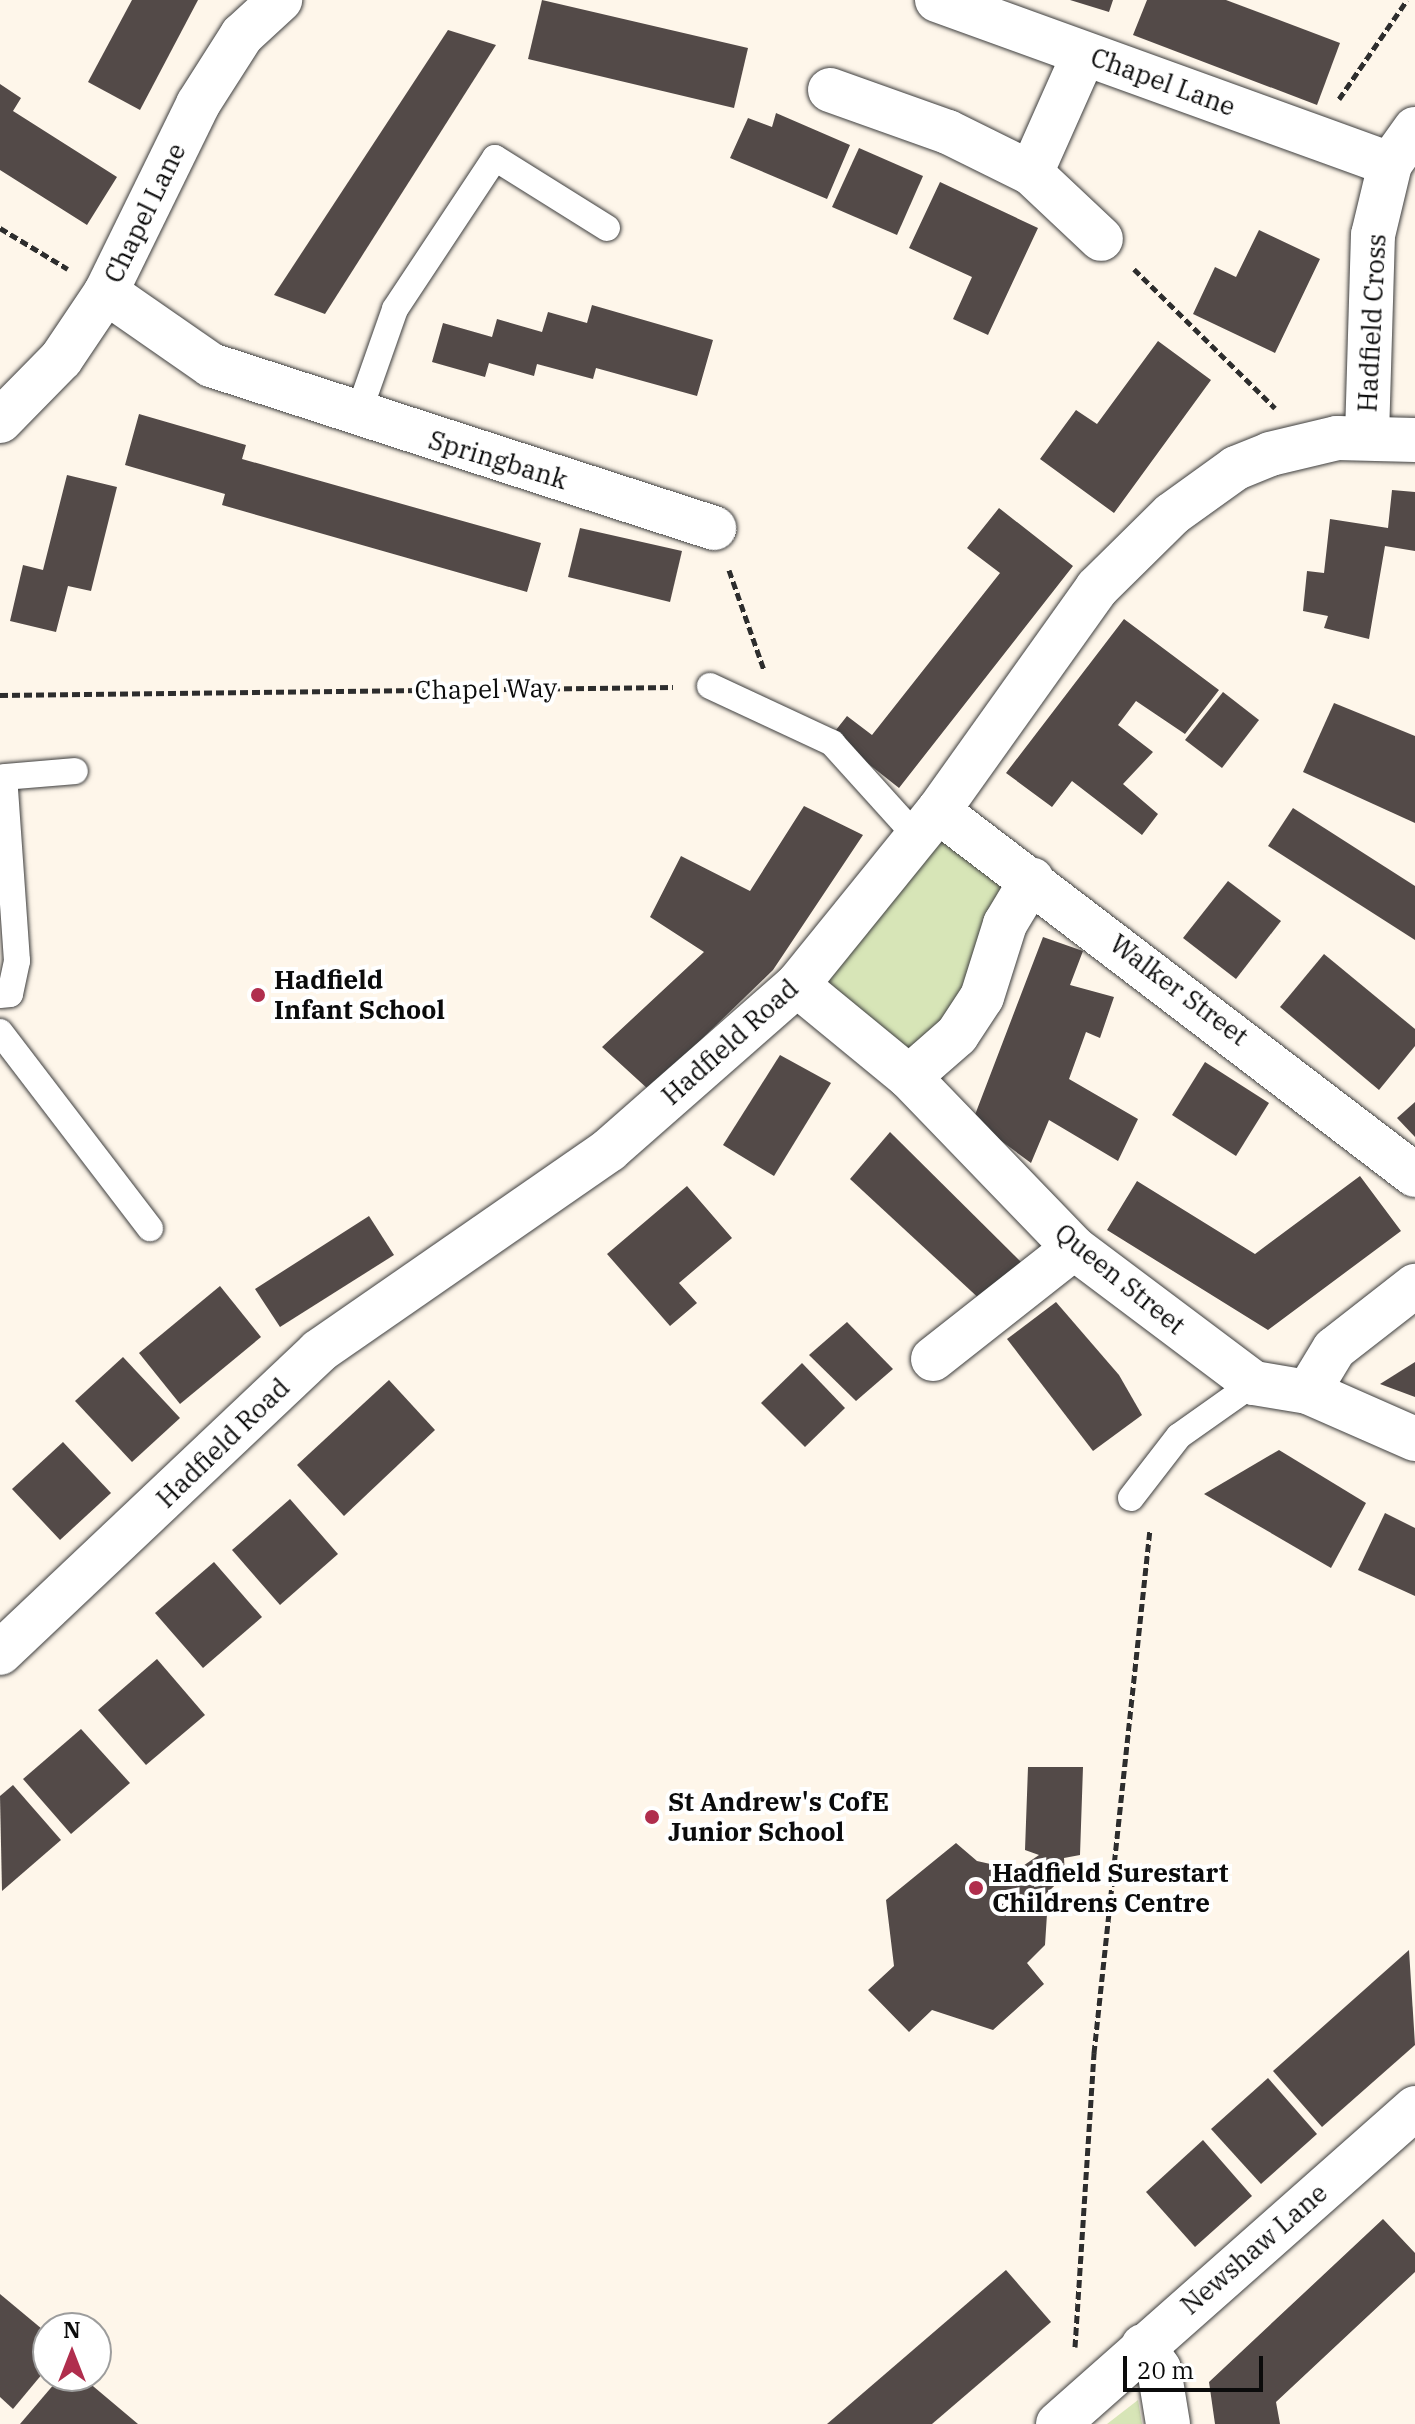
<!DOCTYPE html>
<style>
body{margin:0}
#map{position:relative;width:1415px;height:2424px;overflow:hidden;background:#fef6ea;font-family:"IBM Plex Serif",serif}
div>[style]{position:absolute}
.green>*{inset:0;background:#d7e5b7}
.building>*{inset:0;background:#534a48}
.path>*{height:5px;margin-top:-2.5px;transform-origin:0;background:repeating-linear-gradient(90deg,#2d2d2d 0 8px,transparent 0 12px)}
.roads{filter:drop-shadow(0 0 2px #3e3e3e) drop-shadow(0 0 2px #3e3e3e)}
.service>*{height:26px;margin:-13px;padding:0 13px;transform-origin:13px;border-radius:13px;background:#fff}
.minor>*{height:44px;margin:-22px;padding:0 22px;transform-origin:22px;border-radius:22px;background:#fff}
.tertiary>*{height:44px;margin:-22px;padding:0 22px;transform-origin:22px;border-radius:22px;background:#fff}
.dots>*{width:22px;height:22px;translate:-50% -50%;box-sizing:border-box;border:4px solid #fff;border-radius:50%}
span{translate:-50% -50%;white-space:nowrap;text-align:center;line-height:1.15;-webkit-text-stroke:8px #fff;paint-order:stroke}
.street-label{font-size:26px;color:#0b0b0b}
.poi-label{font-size:26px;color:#0b0b0b;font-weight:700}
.left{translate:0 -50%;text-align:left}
.north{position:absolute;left:32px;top:2312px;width:80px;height:80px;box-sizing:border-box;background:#fff;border:2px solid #9d9d9d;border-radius:50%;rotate:0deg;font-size:22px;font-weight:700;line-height:32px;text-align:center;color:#0b0b0b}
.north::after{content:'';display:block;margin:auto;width:28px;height:36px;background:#b02e4d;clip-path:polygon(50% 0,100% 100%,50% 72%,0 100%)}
.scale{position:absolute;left:1123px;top:2356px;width:140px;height:36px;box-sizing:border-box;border:4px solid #0b0b0b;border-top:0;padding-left:10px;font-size:24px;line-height:28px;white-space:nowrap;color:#0b0b0b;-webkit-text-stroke:6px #fff;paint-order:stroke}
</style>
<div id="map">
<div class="green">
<i style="clip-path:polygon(937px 830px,1013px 883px,973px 982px,910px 1059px,813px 981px)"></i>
<i style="clip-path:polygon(1138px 2400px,1142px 2424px,1107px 2424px)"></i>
</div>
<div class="building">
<i style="clip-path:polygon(132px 0,198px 0,140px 110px,88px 82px)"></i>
<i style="clip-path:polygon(542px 0,748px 48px,734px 108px,528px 59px)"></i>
<i style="clip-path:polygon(1070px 0,1113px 0,1109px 12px)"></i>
<i style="clip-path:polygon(1147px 0,1226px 0,1340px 43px,1317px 105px,1133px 35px)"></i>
<i style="clip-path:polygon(448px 30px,496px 45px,325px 314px,274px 295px)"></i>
<i style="clip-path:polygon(0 84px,21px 98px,13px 111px,117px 177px,87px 225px,0 170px)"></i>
<i style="clip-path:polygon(776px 113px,850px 145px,827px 199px,730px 158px,748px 118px,772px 127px)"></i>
<i style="clip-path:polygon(859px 148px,923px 176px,897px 235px,832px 207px)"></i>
<i style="clip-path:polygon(940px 182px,1038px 228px,988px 335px,953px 319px,972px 277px,909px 248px)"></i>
<i style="clip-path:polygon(1259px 230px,1320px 259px,1275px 353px,1193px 314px,1215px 267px,1236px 277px)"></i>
<i style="clip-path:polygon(592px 305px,713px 340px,697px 396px,596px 368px,593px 379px,537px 364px,534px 376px,489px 363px,485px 377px,432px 362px,443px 323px,492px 337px,497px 319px,542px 332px,548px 312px,587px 323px)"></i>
<i style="clip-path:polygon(1158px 341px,1211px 380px,1114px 513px,1040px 459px,1076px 410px,1097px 424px)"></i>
<i style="clip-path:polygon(139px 414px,246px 445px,242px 459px,541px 543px,527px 592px,222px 505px,225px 494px,125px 465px)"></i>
<i style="clip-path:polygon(67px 475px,117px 487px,91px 591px,68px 586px,56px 632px,10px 621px,23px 565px,43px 570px)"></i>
<i style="clip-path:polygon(1392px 490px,1415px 492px,1415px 551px,1385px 546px,1369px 639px,1324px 628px,1328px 616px,1303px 611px,1307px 571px,1324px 573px,1330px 519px,1388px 528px)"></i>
<i style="clip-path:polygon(999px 508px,1073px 566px,899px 788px,832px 735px,847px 716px,872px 735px,1000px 573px,967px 548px)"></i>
<i style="clip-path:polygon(580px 528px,682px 551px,670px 602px,568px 577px)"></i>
<i style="clip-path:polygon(1124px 619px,1219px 690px,1185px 734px,1136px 701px,1118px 725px,1153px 752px,1123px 784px,1158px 814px,1142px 835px,1072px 781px,1052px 807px,1006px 773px)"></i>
<i style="clip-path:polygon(1223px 692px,1259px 720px,1222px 768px,1185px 740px)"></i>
<i style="clip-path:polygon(1334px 703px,1415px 736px,1415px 823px,1303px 772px)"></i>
<i style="clip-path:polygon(804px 806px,863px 835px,773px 970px,649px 1090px,602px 1047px,704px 952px,650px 917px,681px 856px,750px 891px)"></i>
<i style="clip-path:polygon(1293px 808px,1415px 886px,1415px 940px,1268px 846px)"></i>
<i style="clip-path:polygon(1228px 881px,1281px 921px,1236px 979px,1183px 938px)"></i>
<i style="clip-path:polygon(1043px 937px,1083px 951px,1070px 985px,1114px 997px,1100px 1038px,1086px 1032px,1069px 1079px,1138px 1119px,1118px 1161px,1049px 1120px,1031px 1163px,973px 1120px)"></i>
<i style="clip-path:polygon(1324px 954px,1415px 1029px,1415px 1046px,1379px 1090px,1280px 1007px)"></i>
<i style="clip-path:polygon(780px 1055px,831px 1083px,774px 1176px,723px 1145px)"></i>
<i style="clip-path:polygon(1205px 1062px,1269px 1103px,1236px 1156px,1172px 1115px)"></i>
<i style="clip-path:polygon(1415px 1102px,1415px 1137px,1397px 1118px)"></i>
<i style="clip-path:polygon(890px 1132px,1027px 1268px,984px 1303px,850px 1179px)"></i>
<i style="clip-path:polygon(1360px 1176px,1401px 1231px,1268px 1330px,1107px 1230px,1137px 1181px,1255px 1254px)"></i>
<i style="clip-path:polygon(687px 1186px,732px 1238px,679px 1283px,697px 1303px,670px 1326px,607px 1254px)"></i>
<i style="clip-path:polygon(369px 1216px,394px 1255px,280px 1327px,255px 1289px)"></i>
<i style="clip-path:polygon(220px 1286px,261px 1337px,180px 1404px,139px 1353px)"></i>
<i style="clip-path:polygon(1056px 1302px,1119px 1375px,1142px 1415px,1093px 1451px,1007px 1339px)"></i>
<i style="clip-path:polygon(847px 1322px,893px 1369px,856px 1401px,809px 1355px)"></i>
<i style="clip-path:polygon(123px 1357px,180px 1418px,132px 1462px,75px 1401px)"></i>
<i style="clip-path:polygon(1415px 1362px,1415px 1397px,1380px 1384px)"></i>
<i style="clip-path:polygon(802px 1363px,845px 1408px,805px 1447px,761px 1403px)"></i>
<i style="clip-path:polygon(389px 1380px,435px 1430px,344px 1516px,297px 1465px)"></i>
<i style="clip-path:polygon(63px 1442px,111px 1493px,60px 1540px,12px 1489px)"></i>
<i style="clip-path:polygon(1279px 1450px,1366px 1503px,1331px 1568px,1204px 1494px)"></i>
<i style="clip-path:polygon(290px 1499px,338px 1554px,280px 1605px,232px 1550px)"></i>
<i style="clip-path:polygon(1385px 1513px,1415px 1528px,1415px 1596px,1358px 1570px)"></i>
<i style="clip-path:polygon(214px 1562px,262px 1617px,203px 1668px,155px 1613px)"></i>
<i style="clip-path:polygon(157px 1659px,205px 1715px,146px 1765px,98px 1710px)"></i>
<i style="clip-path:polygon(81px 1729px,130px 1783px,71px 1834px,23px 1779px)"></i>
<i style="clip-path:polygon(1028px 1767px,1083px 1767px,1080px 1855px,1064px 1858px,1065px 1876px,1037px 1902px,1047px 1914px,1045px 1945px,1027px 1963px,1044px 1984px,993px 2030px,932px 2010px,909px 2032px,868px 1990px,894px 1966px,886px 1900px,956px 1843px,977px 1861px,1017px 1870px,1039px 1855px,1025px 1850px)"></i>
<i style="clip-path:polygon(13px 1785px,61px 1840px,2px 1891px,0 1796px)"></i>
<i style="clip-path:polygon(1409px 1950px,1415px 2045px,1322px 2127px,1273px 2071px)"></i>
<i style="clip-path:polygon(1268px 2078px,1317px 2134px,1261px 2184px,1211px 2129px)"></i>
<i style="clip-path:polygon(1203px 2140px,1252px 2196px,1195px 2247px,1146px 2192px)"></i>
<i style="clip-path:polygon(1383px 2219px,1415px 2253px,1415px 2272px,1276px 2402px,1280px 2424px,1215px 2424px,1209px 2382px)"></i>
<i style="clip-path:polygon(1006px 2270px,1051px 2322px,932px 2424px,827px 2424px)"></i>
<i style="clip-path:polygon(0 2294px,48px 2334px,48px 2367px,13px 2409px,0 2397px)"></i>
<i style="clip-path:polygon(61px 2376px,81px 2376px,138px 2424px,20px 2424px)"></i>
</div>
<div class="path">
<i style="left:1339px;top:99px;width:120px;rotate:-55.5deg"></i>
<i style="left:0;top:228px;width:79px;rotate:31.1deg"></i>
<i style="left:1134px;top:269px;width:198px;rotate:44.6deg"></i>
<i style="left:729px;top:570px;width:106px;rotate:70.7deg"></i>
<i style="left:0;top:695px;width:673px;rotate:-0.68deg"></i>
<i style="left:1075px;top:2347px;width:295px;rotate:-86.3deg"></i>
<i style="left:1094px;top:2053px;width:527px;rotate:-83.9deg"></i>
</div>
<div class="roads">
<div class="service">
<i style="left:357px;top:417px;width:114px;rotate:-70.6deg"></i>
<i style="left:395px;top:309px;width:181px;rotate:-56.5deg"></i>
<i style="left:495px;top:158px;width:132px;rotate:32deg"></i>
<i style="left:710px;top:686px;width:135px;rotate:25deg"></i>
<i style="left:832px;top:743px;width:127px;rotate:47.9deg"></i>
<i style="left:0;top:995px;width:10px;rotate:-6deg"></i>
<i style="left:10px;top:994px;width:34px;rotate:-78deg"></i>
<i style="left:17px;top:961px;width:184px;rotate:-94deg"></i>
<i style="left:4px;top:777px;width:71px;rotate:-4.8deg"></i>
<i style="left:0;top:1032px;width:247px;rotate:52.6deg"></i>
<i style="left:1131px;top:1498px;width:78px;rotate:-52.3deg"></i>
<i style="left:1179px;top:1436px;width:92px;rotate:-35.2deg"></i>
</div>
<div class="minor">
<i style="left:937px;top:0;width:482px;rotate:19.9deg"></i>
<i style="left:830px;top:90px;width:125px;rotate:19.6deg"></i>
<i style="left:948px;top:132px;width:93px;rotate:26.3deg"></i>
<i style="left:1031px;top:173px;width:96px;rotate:43.3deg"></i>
<i style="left:1031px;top:173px;width:130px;rotate:-66deg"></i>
<i style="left:106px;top:292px;width:128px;rotate:34.8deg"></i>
<i style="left:211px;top:365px;width:529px;rotate:17.96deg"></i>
<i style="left:0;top:421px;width:87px;rotate:-45.5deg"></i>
<i style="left:61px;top:359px;width:81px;rotate:-56.1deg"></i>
<i style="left:106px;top:292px;width:209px;rotate:-63.9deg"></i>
<i style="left:198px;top:104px;width:82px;rotate:-57.5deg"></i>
<i style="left:242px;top:35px;width:52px;rotate:-42.6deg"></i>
<i style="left:1367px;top:436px;width:201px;rotate:-88.3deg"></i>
<i style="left:1373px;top:235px;width:73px;rotate:-76.5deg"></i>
<i style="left:1390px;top:164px;width:43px;rotate:-54.5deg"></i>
<i style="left:938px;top:811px;width:600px;rotate:37.35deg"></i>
<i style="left:797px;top:985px;width:145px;rotate:39.4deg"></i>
<i style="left:909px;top:1077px;width:238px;rotate:46deg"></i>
<i style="left:1074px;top:1248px;width:225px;rotate:36.9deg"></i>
<i style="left:1254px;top:1383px;width:55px;rotate:9.5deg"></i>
<i style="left:1308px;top:1392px;width:117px;rotate:23.7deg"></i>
<i style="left:909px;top:1077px;width:64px;rotate:-41.2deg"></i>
<i style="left:957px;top:1035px;width:45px;rotate:-56.7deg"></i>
<i style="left:982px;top:997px;width:77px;rotate:-72.5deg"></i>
<i style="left:1005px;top:924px;width:52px;rotate:-59deg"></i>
<i style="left:933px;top:1359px;width:179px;rotate:-38.2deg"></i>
<i style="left:1308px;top:1392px;width:50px;rotate:-58.8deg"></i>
<i style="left:1334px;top:1349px;width:103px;rotate:-37.9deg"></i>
<i style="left:1143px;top:2346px;width:28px;rotate:55deg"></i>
<i style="left:1159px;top:2369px;width:56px;rotate:80.7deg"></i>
<i style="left:1058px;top:2424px;width:477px;rotate:-41.5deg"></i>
</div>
<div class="tertiary">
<i style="left:0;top:1653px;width:439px;rotate:-43.4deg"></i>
<i style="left:319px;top:1351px;width:353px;rotate:-34.7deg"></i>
<i style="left:609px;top:1150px;width:250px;rotate:-41.3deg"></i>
<i style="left:797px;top:985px;width:224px;rotate:-51deg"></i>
<i style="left:938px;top:811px;width:274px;rotate:-54.5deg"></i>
<i style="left:1097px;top:588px;width:105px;rotate:-44.6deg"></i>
<i style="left:1172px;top:514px;width:79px;rotate:-35.7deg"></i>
<i style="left:1236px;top:468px;width:37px;rotate:-22deg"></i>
<i style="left:1270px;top:454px;width:69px;rotate:-13.4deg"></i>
<i style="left:1337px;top:438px;width:78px;rotate:1.5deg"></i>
</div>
</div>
<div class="dots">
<i style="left:258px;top:995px;background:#b02e4d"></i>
<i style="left:652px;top:1817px;background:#b02e4d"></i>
<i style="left:976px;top:1888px;background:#b02e4d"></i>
</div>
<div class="street-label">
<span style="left:1163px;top:82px;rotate:20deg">Chapel Lane</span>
<span style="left:145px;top:213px;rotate:-64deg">Chapel Lane</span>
<span style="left:1372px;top:323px;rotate:-87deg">Hadfield Cross</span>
<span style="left:498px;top:460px;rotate:17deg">Springbank</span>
<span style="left:486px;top:689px;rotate:-1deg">Chapel Way</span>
<span style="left:1179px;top:990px;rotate:37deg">Walker Street</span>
<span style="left:730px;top:1042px;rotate:-42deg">Hadfield Road</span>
<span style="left:1120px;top:1279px;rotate:39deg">Queen Street</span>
<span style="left:223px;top:1443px;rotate:-44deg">Hadfield Road</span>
<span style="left:1254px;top:2249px;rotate:-41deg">Newshaw Lane</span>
</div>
<div class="poi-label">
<span class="left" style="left:274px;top:995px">Hadfield<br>Infant School</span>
<span class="left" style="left:668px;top:1817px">St Andrew's CofE<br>Junior School</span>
<span class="left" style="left:992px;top:1888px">Hadfield Surestart<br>Childrens Centre</span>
</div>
<div class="north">N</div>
<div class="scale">20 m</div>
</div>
